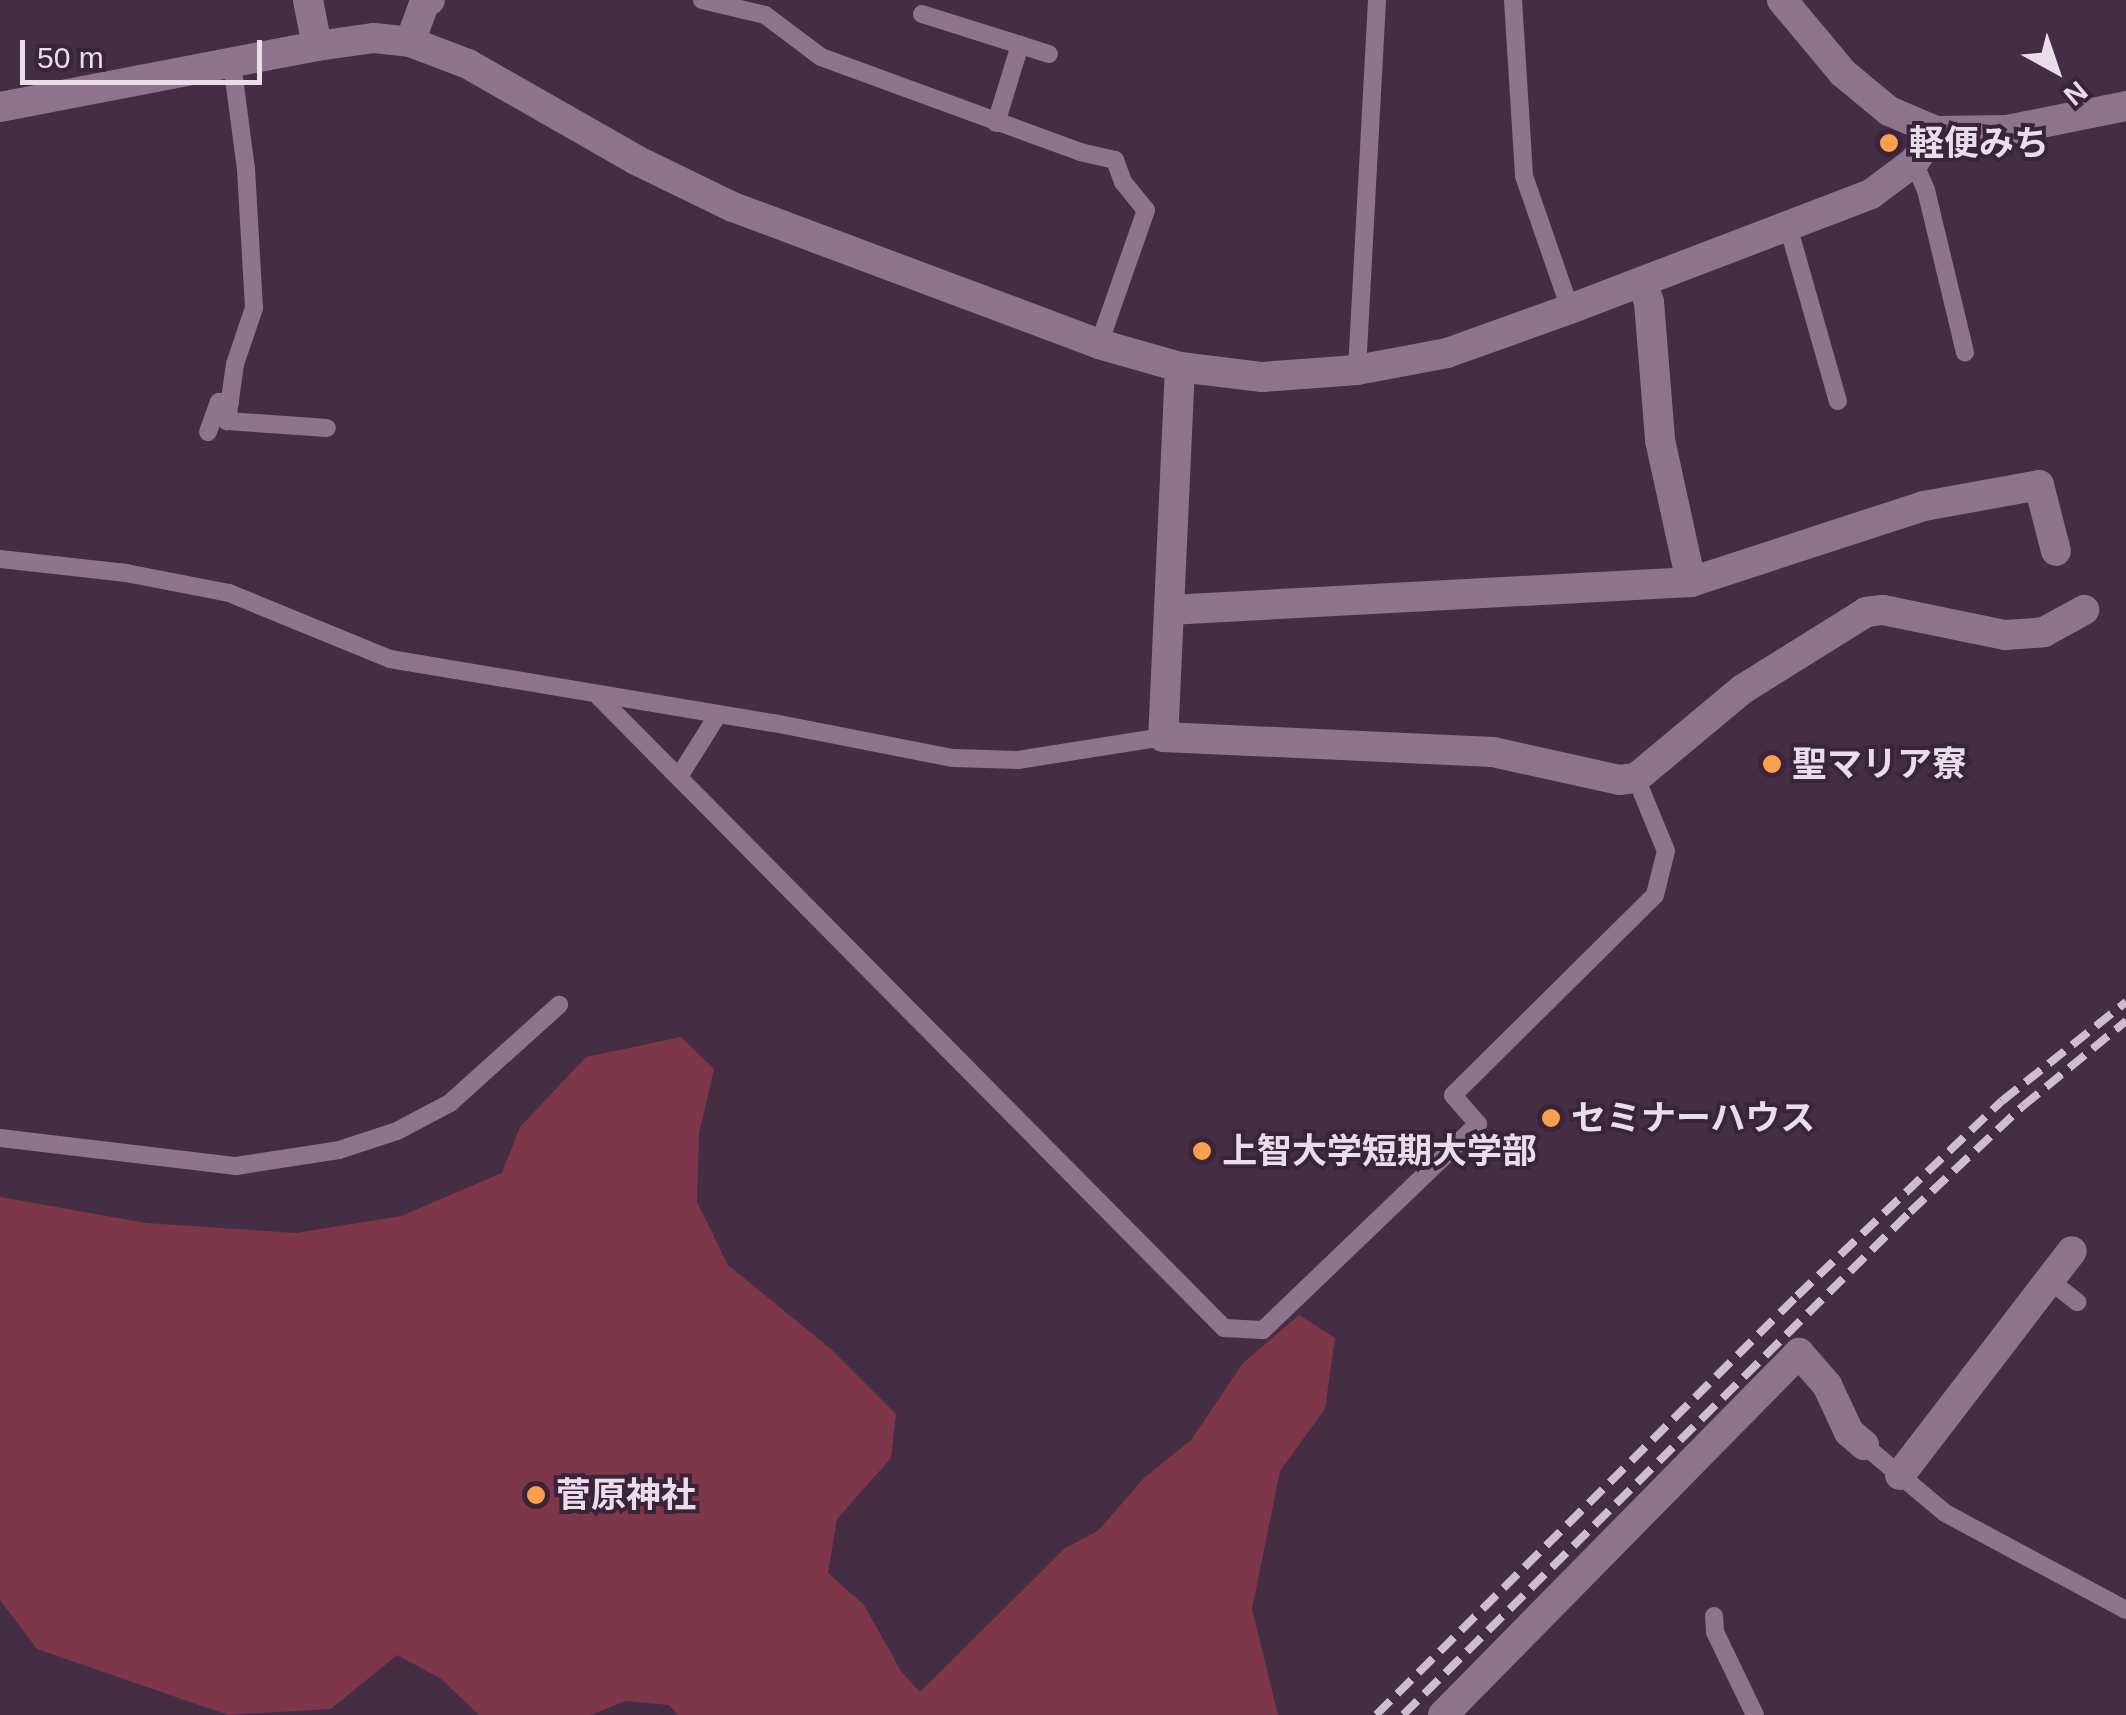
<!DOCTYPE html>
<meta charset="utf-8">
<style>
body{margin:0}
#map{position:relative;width:2126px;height:1715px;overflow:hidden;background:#452e44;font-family:Helvetica,"Noto Sans JP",sans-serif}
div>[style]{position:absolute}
.green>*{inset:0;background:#7d364a}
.lane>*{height:18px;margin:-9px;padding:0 9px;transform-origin:9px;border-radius:9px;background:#8f748d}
.street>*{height:30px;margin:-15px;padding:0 15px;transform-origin:15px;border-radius:15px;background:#8f748d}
.secondary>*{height:30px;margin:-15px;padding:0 15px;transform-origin:15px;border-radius:15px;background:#8f748d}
.rail>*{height:8px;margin-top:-4px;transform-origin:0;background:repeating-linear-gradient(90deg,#cebdcd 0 20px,transparent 0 30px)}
.dots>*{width:28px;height:28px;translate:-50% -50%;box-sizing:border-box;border:5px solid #3a243a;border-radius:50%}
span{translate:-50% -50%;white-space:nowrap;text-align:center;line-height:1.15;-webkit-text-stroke:8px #3a243a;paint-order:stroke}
.poi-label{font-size:35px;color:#ebdcea;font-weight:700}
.left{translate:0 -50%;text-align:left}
.north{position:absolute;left:2006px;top:20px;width:100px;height:100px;-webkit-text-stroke:8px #3a243a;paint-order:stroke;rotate:140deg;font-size:28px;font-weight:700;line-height:40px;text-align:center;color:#ebdcea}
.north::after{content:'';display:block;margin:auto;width:35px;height:45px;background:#ebdcea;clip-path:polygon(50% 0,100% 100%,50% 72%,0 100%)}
.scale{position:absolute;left:20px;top:40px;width:242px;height:45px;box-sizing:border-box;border:5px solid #ebdcea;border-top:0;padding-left:12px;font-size:30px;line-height:35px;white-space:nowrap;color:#ebdcea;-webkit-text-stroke:8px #3a243a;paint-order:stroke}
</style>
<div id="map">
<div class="green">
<i style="clip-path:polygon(681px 1037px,714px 1069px,699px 1134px,697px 1202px,728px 1265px,832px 1350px,896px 1414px,891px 1458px,837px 1519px,828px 1573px,864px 1605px,901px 1671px,920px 1692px,1065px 1548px,1098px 1531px,1144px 1478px,1191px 1440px,1243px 1363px,1299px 1315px,1335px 1338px,1325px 1409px,1280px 1471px,1252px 1609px,1278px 1715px,678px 1715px,669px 1705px,625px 1701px,591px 1715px,479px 1715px,440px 1678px,397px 1655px,331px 1709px,228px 1715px,37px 1649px,0 1600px,0 1197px,146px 1223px,296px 1233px,401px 1216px,502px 1173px,520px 1127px,586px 1057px)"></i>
</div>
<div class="lane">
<i style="left:702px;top:0;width:65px;rotate:13.4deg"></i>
<i style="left:765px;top:15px;width:70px;rotate:36.9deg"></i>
<i style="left:821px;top:57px;width:276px;rotate:20.1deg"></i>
<i style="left:1080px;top:152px;width:36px;rotate:13deg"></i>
<i style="left:1115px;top:160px;width:23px;rotate:70deg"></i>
<i style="left:1123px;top:182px;width:36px;rotate:51deg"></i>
<i style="left:1146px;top:210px;width:142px;rotate:109.3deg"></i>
<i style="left:1513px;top:0;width:176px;rotate:86.4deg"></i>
<i style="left:1524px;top:176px;width:141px;rotate:70.9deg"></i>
<i style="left:922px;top:14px;width:133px;rotate:17.5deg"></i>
<i style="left:232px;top:63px;width:107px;rotate:82.5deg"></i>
<i style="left:246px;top:169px;width:139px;rotate:86.7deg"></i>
<i style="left:254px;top:308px;width:59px;rotate:108.7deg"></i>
<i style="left:235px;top:364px;width:58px;rotate:98deg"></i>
<i style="left:227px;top:421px;width:100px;rotate:4deg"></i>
<i style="left:996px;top:123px;width:82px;rotate:-72.9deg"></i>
<i style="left:1914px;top:162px;width:30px;rotate:67deg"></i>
<i style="left:1926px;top:190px;width:167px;rotate:76.5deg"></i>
<i style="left:1788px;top:226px;width:182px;rotate:74.1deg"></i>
<i style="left:1357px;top:370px;width:371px;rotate:-86.9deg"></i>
<i style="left:208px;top:432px;width:32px;rotate:-70deg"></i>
<i style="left:219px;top:402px;width:11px;rotate:5deg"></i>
<i style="left:0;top:559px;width:127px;rotate:6.3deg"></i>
<i style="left:126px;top:573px;width:105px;rotate:11deg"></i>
<i style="left:229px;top:593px;width:174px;rotate:22.3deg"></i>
<i style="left:390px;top:659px;width:389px;rotate:9.5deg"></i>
<i style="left:774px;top:723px;width:182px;rotate:11.1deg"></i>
<i style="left:953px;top:758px;width:65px;rotate:1.8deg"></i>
<i style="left:1018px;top:760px;width:147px;rotate:-9deg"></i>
<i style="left:599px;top:697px;width:888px;rotate:45.27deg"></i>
<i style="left:1224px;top:1328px;width:39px;rotate:3deg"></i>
<i style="left:1263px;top:1330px;width:298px;rotate:-43.8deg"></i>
<i style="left:1478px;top:1124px;width:38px;rotate:-131deg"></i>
<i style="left:1453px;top:1095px;width:284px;rotate:-44.7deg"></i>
<i style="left:1655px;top:895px;width:45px;rotate:-76deg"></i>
<i style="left:1666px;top:851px;width:79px;rotate:-112.3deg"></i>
<i style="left:680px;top:775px;width:70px;rotate:-57.9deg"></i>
<i style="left:0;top:1138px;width:238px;rotate:6.8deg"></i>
<i style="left:236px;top:1166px;width:104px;rotate:-8.8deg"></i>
<i style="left:339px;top:1150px;width:61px;rotate:-18.1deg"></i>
<i style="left:397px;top:1131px;width:60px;rotate:-27.8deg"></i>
<i style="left:450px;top:1103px;width:147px;rotate:-42deg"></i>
<i style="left:2049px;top:1280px;width:36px;rotate:38deg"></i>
<i style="left:1864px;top:1445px;width:106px;rotate:40deg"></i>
<i style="left:1945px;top:1513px;width:205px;rotate:28.2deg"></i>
<i style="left:1714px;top:1616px;width:16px;rotate:86deg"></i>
<i style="left:1715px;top:1632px;width:92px;rotate:64.3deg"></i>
</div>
<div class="street">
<i style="left:308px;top:0;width:47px;rotate:78.9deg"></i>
<i style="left:410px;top:42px;width:40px;rotate:-69.8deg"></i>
<i style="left:424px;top:4px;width:7px;rotate:-34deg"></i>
<i style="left:1642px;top:282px;width:21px;rotate:71deg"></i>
<i style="left:1649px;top:302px;width:138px;rotate:85.4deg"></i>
<i style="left:1660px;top:440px;width:145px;rotate:77.7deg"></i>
<i style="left:1180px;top:367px;width:370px;rotate:92.6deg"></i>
<i style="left:1163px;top:737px;width:330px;rotate:2.6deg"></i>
<i style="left:1493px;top:752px;width:129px;rotate:12.5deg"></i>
<i style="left:1619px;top:780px;width:17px;rotate:-7deg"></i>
<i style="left:1636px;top:778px;width:139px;rotate:-39.8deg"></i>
<i style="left:1743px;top:689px;width:145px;rotate:-32deg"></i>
<i style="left:1866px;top:612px;width:17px;rotate:-7deg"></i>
<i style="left:1883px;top:610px;width:125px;rotate:11.6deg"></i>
<i style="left:2005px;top:635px;width:39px;rotate:-4deg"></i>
<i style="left:2044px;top:632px;width:46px;rotate:-28.8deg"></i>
<i style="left:1169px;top:610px;width:523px;rotate:-3.07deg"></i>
<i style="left:1691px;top:582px;width:245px;rotate:-18.1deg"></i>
<i style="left:1924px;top:506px;width:117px;rotate:-10.3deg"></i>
<i style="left:2039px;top:485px;width:68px;rotate:75.6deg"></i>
<i style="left:1900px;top:1475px;width:282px;rotate:-52.5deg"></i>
<i style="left:1443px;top:1715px;width:508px;rotate:-45.48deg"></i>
<i style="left:1799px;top:1353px;width:43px;rotate:48.8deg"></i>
<i style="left:1827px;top:1385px;width:52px;rotate:64.9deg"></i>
<i style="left:1849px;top:1432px;width:20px;rotate:41deg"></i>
</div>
<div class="secondary">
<i style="left:1782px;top:0;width:95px;rotate:50.1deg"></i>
<i style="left:1843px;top:73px;width:60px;rotate:39.6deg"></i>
<i style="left:1889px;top:111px;width:51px;rotate:23.1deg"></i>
<i style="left:1936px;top:131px;width:71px;rotate:-0.8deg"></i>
<i style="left:2007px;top:130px;width:121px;rotate:-11.4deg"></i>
<i style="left:0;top:107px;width:323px;rotate:-10.9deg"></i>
<i style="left:317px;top:46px;width:58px;rotate:-8deg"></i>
<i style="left:374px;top:38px;width:36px;rotate:6deg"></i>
<i style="left:410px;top:42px;width:62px;rotate:20.8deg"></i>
<i style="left:468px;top:64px;width:193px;rotate:29.7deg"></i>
<i style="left:636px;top:160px;width:108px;rotate:25.9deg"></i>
<i style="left:733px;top:207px;width:391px;rotate:20.5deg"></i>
<i style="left:1099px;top:344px;width:84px;rotate:15.9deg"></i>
<i style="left:1180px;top:367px;width:83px;rotate:7deg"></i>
<i style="left:1262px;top:377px;width:95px;rotate:-4.2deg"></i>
<i style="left:1357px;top:370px;width:92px;rotate:-10.7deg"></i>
<i style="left:1447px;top:353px;width:131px;rotate:-19.7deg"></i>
<i style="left:1570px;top:309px;width:322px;rotate:-20.9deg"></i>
<i style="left:1871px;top:194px;width:54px;rotate:-36.7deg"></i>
<i style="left:1914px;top:162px;width:38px;rotate:-55deg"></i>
</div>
<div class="rail">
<i style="left:1376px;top:1715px;width:594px;rotate:-44.86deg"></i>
<i style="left:1797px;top:1296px;width:283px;rotate:-43.6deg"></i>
<i style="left:2002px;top:1101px;width:159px;rotate:-38.6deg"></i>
<i style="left:1403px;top:1715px;width:714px;rotate:-44.77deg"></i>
<i style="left:1910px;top:1212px;width:155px;rotate:-43.2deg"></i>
<i style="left:2023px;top:1106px;width:134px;rotate:-39.5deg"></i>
</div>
<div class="dots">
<i style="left:1889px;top:143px;background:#fa9f4e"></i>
<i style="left:1772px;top:764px;background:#fa9f4e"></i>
<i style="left:1551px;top:1118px;background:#fa9f4e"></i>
<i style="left:1202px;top:1151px;background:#fa9f4e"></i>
<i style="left:536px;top:1495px;background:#fa9f4e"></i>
</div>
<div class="poi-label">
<span class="left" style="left:1909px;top:143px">軽便みち</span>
<span class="left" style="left:1792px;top:764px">聖マリア寮</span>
<span class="left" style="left:1571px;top:1118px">セミナーハウス</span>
<span class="left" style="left:1222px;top:1151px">上智大学短期大学部</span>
<span class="left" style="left:556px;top:1495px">菅原神社</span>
</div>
<div class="north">N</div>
<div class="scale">50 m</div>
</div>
